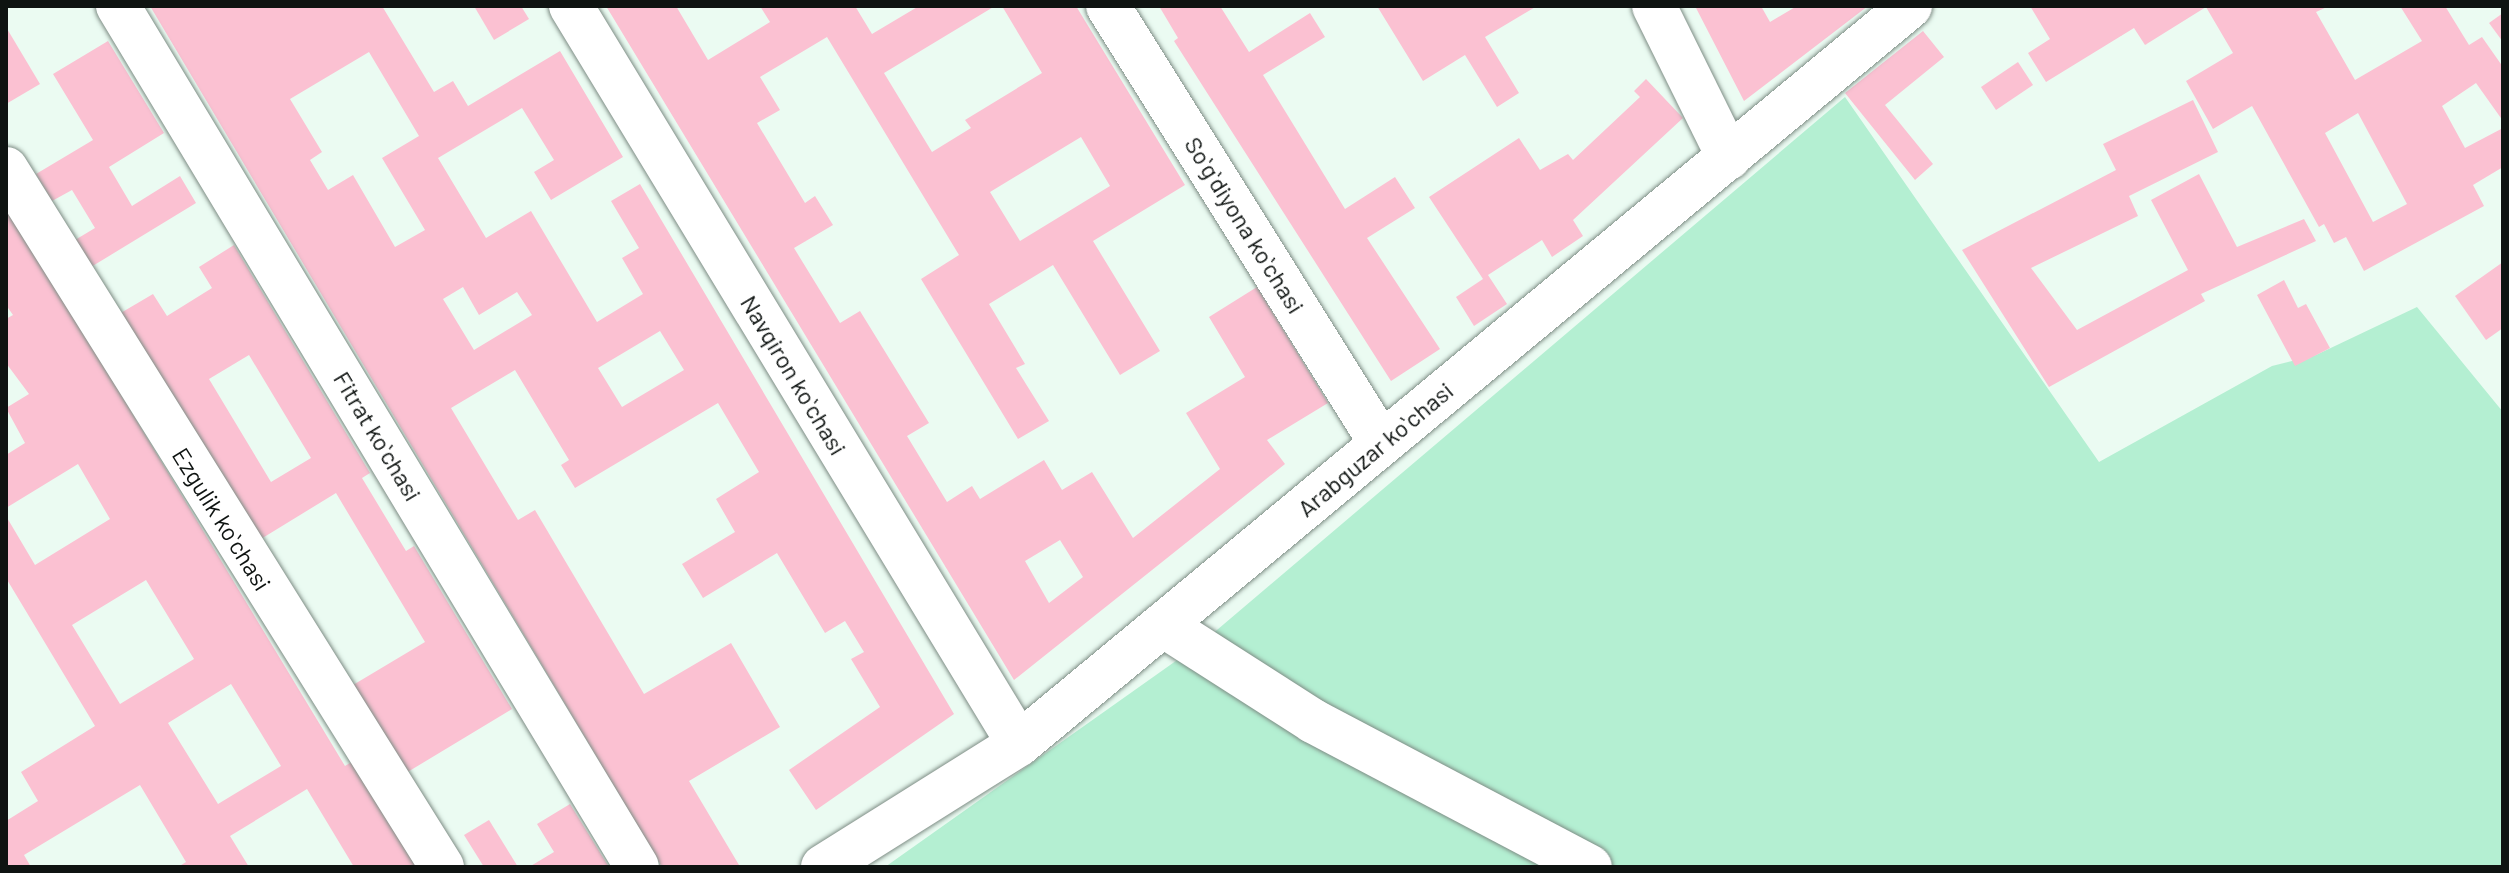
<!DOCTYPE html>
<meta charset="utf-8">
<style>
body{margin:0}
#map{position:relative;width:2509px;height:873px;overflow:hidden;background:#ebfbf2;font-family:Barlow,sans-serif}
div>[style]{position:absolute}
.green>*{inset:0;background:#b4efd2}
.building>*{inset:0;background:#fbc1d2}
.roads{filter:drop-shadow(0 0 2px #7e8d85) drop-shadow(0 0 2px #7e8d85)}
.minor>*{height:44px;margin:-22px;padding:0 22px;transform-origin:22px;border-radius:22px;background:#fff}
span{translate:-50% -50%;white-space:nowrap;text-align:center;line-height:1.15;-webkit-text-stroke:6px #fff;paint-order:stroke}
.street-label{font-size:24px;color:#0e1311}
.frame{position:absolute;inset:0;border:8px solid #0e1311;pointer-events:none}
</style>
<div id="map">
<div class="green">
<i style="clip-path:polygon(1845px 97px,2099px 462px,2272px 366px,2316px 355px,2417px 307px,2503px 412px,2503px 867px,885px 867px,1204px 641px)"></i>
</div>
<div class="building">
<i style="clip-path:polygon(evenodd,150px 6px,382px 6px,434px 92px,453px 81px,468px 106px,560px 51px,623px 157px,551px 200px,534px 172px,554px 160px,522px 108px,438px 158px,486px 238px,531px 211px,597px 322px,643px 294px,622px 258px,639px 248px,611px 201px,640px 184px,954px 714px,816px 810px,789px 770px,880px 707px,851px 659px,864px 652px,845px 621px,825px 633px,777px 553px,703px 598px,682px 564px,735px 532px,716px 499px,759px 472px,718px 403px,575px 488px,561px 465px,569px 460px,515px 370px,451px 408px,518px 520px,535px 510px,644px 694px,731px 643px,780px 727px,689px 781px,739px 865px,662px 867px,150px 6px,369px 52px,419px 136px,382px 158px,425px 230px,395px 247px,353px 175px,328px 190px,310px 160px,322px 152px,290px 99px,369px 52px,150px 6px,463px 287px,479px 315px,517px 292px,532px 315px,474px 350px,443px 299px,463px 287px,150px 6px,660px 331px,684px 370px,622px 407px,598px 368px,660px 331px)"></i>
<i style="clip-path:polygon(474px 6px,521px 6px,529px 19px,494px 40px)"></i>
<i style="clip-path:polygon(evenodd,606px 6px,676px 6px,708px 60px,770px 22px,760px 6px,855px 6px,872px 34px,919px 6px,995px 6px,884px 73px,932px 152px,971px 128px,965px 120px,1042px 73px,1002px 6px,1076px 6px,1185px 185px,1093px 241px,1160px 351px,1120px 375px,1053px 265px,989px 304px,1025px 364px,1016px 368px,1049px 421px,1018px 439px,921px 279px,959px 255px,827px 37px,760px 77px,780px 110px,757px 123px,805px 203px,815px 196px,833px 225px,794px 248px,840px 323px,860px 311px,929px 423px,907px 436px,947px 502px,972px 486px,980px 499px,1044px 460px,1062px 490px,1092px 472px,1133px 538px,1220px 469px,1186px 413px,1245px 377px,1209px 317px,1257px 287px,1328px 403px,1267px 440px,1285px 464px,1014px 680px,606px 6px,1081px 137px,1110px 186px,1020px 241px,990px 192px,1081px 137px,606px 6px,1060px 540px,1083px 577px,1049px 603px,1025px 561px,1060px 540px)"></i>
<i style="clip-path:polygon(1159px 6px,1220px 6px,1249px 52px,1310px 13px,1325px 37px,1263px 75px,1345px 209px,1395px 177px,1415px 208px,1367px 238px,1440px 349px,1391px 381px,1174px 41px,1178px 38px)"></i>
<i style="clip-path:polygon(1377px 6px,1537px 6px,1485px 37px,1519px 93px,1497px 107px,1465px 55px,1423px 81px)"></i>
<i style="clip-path:polygon(1695px 6px,1761px 6px,1770px 22px,1797px 6px,1868px 6px,1744px 101px)"></i>
<i style="clip-path:polygon(evenodd,2030px 6px,2329px 6px,2316px 12px,2355px 80px,2422px 41px,2400px 6px,2445px 6px,2469px 45px,2482px 37px,2503px 67px,2503px 121px,2476px 83px,2442px 106px,2465px 148px,2503px 128px,2503px 167px,2473px 185px,2484px 206px,2364px 271px,2346px 237px,2334px 243px,2324px 224px,2319px 227px,2252px 106px,2213px 129px,2186px 81px,2233px 53px,2206px 7px,2145px 45px,2134px 28px,2046px 82px,2028px 53px,2050px 39px,2030px 6px,2358px 113px,2407px 204px,2373px 222px,2325px 133px,2358px 113px)"></i>
<i style="clip-path:polygon(2503px 13px,2503px 42px,2489px 23px)"></i>
<i style="clip-path:polygon(6px 27px,40px 84px,6px 104px)"></i>
<i style="clip-path:polygon(1923px 31px,1944px 57px,1885px 105px,1933px 164px,1915px 180px,1845px 93px)"></i>
<i style="clip-path:polygon(108px 41px,164px 133px,109px 167px,132px 206px,180px 176px,196px 203px,91px 267px,75px 240px,95px 228px,72px 190px,52px 201px,36px 174px,93px 140px,53px 74px)"></i>
<i style="clip-path:polygon(2018px 62px,2033px 85px,1996px 110px,1981px 87px)"></i>
<i style="clip-path:polygon(1646px 79px,1683px 118px,1573px 220px,1583px 236px,1552px 257px,1542px 240px,1488px 275px,1507px 304px,1474px 326px,1456px 297px,1483px 279px,1429px 197px,1519px 138px,1540px 170px,1568px 154px,1573px 160px,1640px 97px,1634px 91px)"></i>
<i style="clip-path:polygon(2193px 100px,2218px 152px,2129px 196px,2138px 216px,2031px 268px,2077px 330px,2188px 270px,2151px 200px,2199px 174px,2237px 247px,2304px 219px,2316px 241px,2201px 294px,2205px 301px,2049px 387px,1962px 250px,2116px 170px,2103px 144px)"></i>
<i style="clip-path:polygon(evenodd,6px 204px,345px 766px,353px 761px,416px 867px,354px 867px,307px 789px,230px 836px,249px 867px,178px 867px,186px 862px,140px 785px,24px 855px,31px 867px,6px 867px,6px 821px,38px 801px,21px 772px,95px 726px,6px 578px,6px 516px,35px 565px,110px 519px,78px 464px,6px 508px,6px 455px,25px 443px,6px 408px,29px 394px,6px 363px,6px 319px,13px 315px,6px 305px,6px 204px,146px 580px,194px 659px,120px 704px,72px 625px,146px 580px,6px 204px,231px 684px,281px 766px,218px 804px,168px 723px,231px 684px)"></i>
<i style="clip-path:polygon(evenodd,234px 245px,370px 473px,362px 478px,406px 551px,414px 546px,512px 709px,406px 773px,353px 685px,425px 642px,336px 493px,256px 542px,119px 314px,153px 294px,167px 316px,212px 288px,199px 267px,234px 245px,249px 355px,311px 458px,271px 482px,209px 379px,249px 355px)"></i>
<i style="clip-path:polygon(2503px 262px,2503px 328px,2486px 340px,2455px 296px)"></i>
<i style="clip-path:polygon(2284px 280px,2298px 308px,2306px 304px,2330px 348px,2295px 366px,2257px 295px)"></i>
<i style="clip-path:polygon(570px 804px,609px 867px,529px 867px,554px 852px,537px 824px)"></i>
<i style="clip-path:polygon(489px 820px,518px 867px,484px 867px,464px 835px)"></i>
</div>
<div class="roads">
<div class="minor">
<i style="left:118px;top:6px;width:1005px;rotate:58.92deg"></i>
<i style="left:571px;top:6px;width:863px;rotate:58.74deg"></i>
<i style="left:1108px;top:6px;width:515px;rotate:58.01deg"></i>
<i style="left:1654px;top:6px;width:169px;rotate:63.7deg"></i>
<i style="left:6px;top:169px;width:823px;rotate:58.01deg"></i>
<i style="left:1163px;top:625px;width:178px;rotate:32.6deg"></i>
<i style="left:1313px;top:721px;width:313px;rotate:27.8deg"></i>
<i style="left:823px;top:867px;width:231px;rotate:-32.1deg"></i>
<i style="left:1019px;top:744px;width:1157px;rotate:-39.63deg"></i>
</div>
</div>
<div class="street-label">
<span style="left:1245px;top:225px;rotate:58deg">Soʻgʻdiyona koʻchasi</span>
<span style="left:794px;top:375px;rotate:59deg">Navqiron koʻchasi</span>
<span style="left:378px;top:436px;rotate:59deg">Fitrat koʻchasi</span>
<span style="left:1375px;top:449px;rotate:-40deg">Arabguzar koʻchasi</span>
<span style="left:222px;top:519px;rotate:58deg">Ezgulik koʻchasi</span>
</div>
<div class="frame"></div>
</div>
